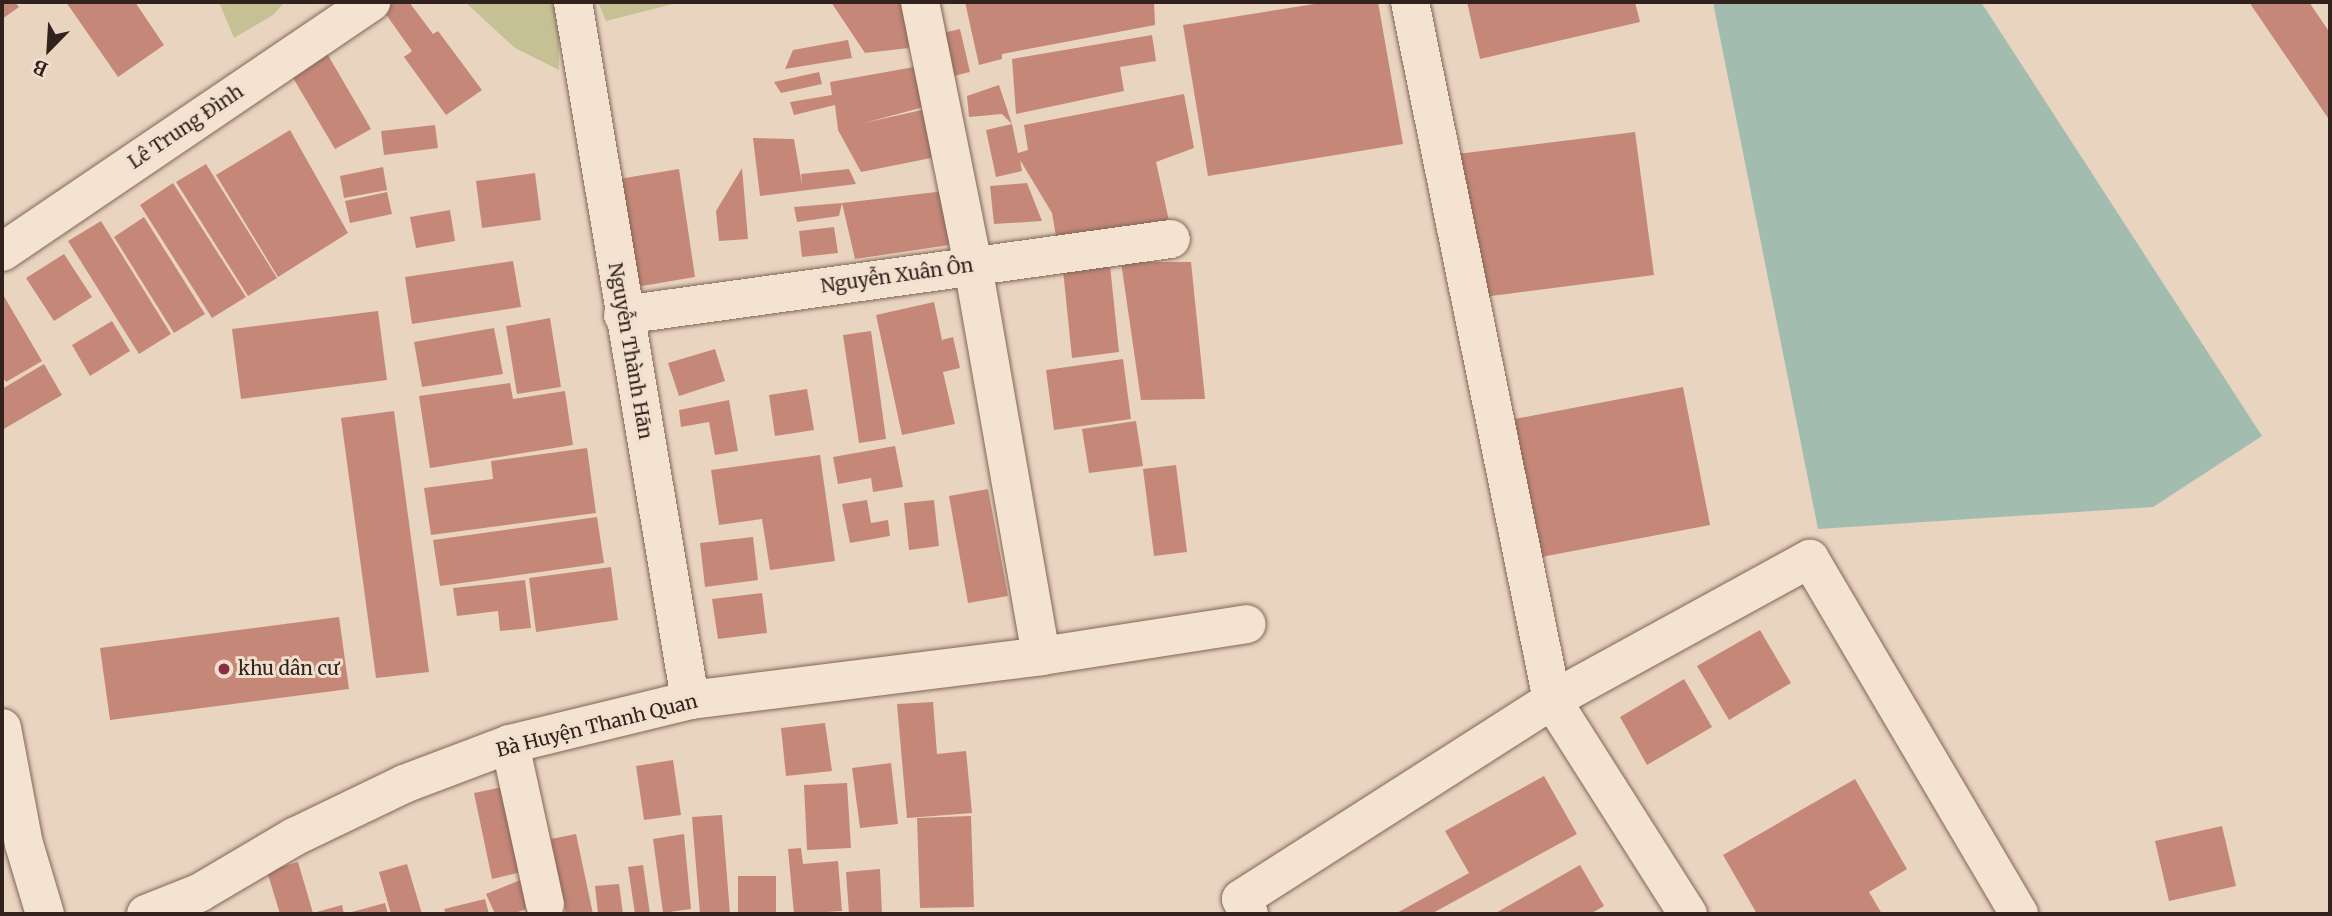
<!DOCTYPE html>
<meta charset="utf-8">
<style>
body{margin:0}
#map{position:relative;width:2332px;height:916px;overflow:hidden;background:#e9d4c0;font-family:Merriweather,serif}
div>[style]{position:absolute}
.green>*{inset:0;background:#c6c195}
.water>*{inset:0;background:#a2bcaf}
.building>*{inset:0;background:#c58878}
.roads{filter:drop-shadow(0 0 2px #816659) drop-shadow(0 0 2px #816659)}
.minor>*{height:38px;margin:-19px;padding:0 19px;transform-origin:19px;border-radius:19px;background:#f5e3d2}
.dots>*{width:19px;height:19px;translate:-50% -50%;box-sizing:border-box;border:4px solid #f2e0ce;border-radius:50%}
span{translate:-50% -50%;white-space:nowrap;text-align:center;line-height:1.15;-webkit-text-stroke:6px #f2e0ce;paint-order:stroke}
.street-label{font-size:19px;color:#31221d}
.poi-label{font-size:19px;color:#31221d}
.left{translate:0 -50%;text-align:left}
.frame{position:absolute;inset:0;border:4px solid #31221d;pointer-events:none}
.north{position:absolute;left:14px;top:14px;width:70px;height:70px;-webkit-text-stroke:5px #f2e0ce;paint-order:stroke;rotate:204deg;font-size:19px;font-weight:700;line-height:28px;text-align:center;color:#31221d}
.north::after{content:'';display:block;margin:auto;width:24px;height:32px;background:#31221d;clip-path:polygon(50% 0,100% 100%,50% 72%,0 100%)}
</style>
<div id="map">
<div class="green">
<i style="clip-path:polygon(219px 2px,285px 2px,273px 15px,234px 38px)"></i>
<i style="clip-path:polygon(465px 2px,559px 2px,559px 70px,515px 48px)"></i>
<i style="clip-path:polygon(598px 2px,681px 2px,606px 21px)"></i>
</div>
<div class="water">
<i style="clip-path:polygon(1713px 2px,1981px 2px,2262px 436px,2153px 507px,1818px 529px)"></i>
</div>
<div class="building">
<i style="clip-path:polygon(2px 2px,15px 2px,19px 7px,2px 19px)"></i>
<i style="clip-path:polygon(66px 2px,135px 2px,164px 45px,118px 77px)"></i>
<i style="clip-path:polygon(385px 2px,409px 2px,433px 34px,438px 31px,482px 90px,446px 115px,404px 57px,412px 51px,380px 6px)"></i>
<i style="clip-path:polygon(831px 2px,903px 2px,909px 48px,865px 53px)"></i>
<i style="clip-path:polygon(965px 2px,1154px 2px,1155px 25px,1002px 54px,1002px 59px,979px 65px)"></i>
<i style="clip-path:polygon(1327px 2px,1378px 2px,1403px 144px,1208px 176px,1183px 25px)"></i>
<i style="clip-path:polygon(1467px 2px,1635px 2px,1640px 22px,1480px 59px)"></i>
<i style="clip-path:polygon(2249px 2px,2309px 2px,2330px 33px,2330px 121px)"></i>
<i style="clip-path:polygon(960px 29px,970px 72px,949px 77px,938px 34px)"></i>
<i style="clip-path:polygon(1152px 35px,1156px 61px,1120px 67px,1124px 91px,1016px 114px,1012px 59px)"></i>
<i style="clip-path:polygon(848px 40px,852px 58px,785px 69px,793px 50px)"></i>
<i style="clip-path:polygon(325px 50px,371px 129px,335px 149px,289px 71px)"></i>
<i style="clip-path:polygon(931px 64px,939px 103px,864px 123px,926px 109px,936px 157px,861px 172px,838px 130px,835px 105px,794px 115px,790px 102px,832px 95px,830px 82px)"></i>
<i style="clip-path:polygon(819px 72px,822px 84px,781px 93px,774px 82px)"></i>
<i style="clip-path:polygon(999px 85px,1012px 124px,1018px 153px,1028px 150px,1024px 125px,1184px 94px,1194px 148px,1156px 162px,1171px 230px,1058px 248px,1052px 213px,1020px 160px,1022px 171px,996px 177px,986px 130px,1012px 124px,1002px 114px,969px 117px,967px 96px)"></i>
<i style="clip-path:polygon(435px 125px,438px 148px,384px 155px,381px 131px)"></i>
<i style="clip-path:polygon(290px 130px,348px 233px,278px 277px,216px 175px)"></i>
<i style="clip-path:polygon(1635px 132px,1654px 275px,1476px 298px,1457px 154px)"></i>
<i style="clip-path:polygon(753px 138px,794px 139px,802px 185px,801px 174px,849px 169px,856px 184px,760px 196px)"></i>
<i style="clip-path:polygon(206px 164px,277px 278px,248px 296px,176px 182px)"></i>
<i style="clip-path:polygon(383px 167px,387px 190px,344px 198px,340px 176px)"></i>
<i style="clip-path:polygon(742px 168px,748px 239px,719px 241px,716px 211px)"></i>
<i style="clip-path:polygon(679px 169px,695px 277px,636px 287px,619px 179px)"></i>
<i style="clip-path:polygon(535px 173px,541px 220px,482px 228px,476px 181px)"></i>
<i style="clip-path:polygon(173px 183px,246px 297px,212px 318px,140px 205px)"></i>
<i style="clip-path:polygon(1027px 183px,1042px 221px,994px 224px,990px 186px)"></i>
<i style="clip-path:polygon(945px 191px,956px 244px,855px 259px,842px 203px)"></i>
<i style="clip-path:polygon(387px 192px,392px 214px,350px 223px,345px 201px)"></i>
<i style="clip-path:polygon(842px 203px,839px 216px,797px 222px,794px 207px)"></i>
<i style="clip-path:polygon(450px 210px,455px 241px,416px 248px,410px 217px)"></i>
<i style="clip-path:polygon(144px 217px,205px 314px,174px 333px,114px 237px)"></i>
<i style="clip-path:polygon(101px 221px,171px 334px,139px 354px,68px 241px)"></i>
<i style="clip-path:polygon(834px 227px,838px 253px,802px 257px,799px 231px)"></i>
<i style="clip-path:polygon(64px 254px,92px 297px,54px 321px,26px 278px)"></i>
<i style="clip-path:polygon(1109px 256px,1119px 352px,1072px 358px,1062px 260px)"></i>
<i style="clip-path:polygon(513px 261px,521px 307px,412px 324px,405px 277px)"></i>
<i style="clip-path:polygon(1121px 262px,1191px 262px,1205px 399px,1141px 400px)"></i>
<i style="clip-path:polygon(2px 293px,42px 361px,6px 382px,2px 376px)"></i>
<i style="clip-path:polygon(934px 302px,942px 340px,953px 337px,960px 368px,943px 372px,955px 424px,902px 435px,876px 315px)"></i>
<i style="clip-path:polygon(378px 311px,387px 380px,241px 399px,232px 329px)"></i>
<i style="clip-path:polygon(550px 318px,561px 387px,517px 394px,506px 326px)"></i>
<i style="clip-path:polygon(112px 321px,130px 351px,90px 376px,72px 345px)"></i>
<i style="clip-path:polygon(494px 328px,503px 374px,422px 387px,414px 342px)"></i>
<i style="clip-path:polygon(871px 331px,886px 439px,859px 443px,843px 335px)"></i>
<i style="clip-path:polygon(715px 349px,725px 381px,679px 396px,668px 363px)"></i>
<i style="clip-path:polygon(1123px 359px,1131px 419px,1054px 430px,1046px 370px)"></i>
<i style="clip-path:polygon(44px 364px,62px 395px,2px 430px,2px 389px)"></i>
<i style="clip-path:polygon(510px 383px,513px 399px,565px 391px,573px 445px,430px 468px,419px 396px)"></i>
<i style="clip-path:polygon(1683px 387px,1710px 525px,1536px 558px,1509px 420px)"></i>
<i style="clip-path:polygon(807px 389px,814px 430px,775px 436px,769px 395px)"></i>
<i style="clip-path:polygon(729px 400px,738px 451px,715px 455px,709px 422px,681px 427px,679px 410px)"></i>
<i style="clip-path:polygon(394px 411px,429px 672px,376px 678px,341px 418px)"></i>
<i style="clip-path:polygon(1136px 421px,1143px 466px,1089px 473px,1082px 429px)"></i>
<i style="clip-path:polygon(895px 446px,903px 487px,873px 492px,871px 478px,838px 484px,833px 457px)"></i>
<i style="clip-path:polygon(587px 448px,596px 513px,431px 535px,424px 488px,493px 479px,491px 461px)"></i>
<i style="clip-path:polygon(820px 455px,835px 561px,770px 570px,762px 519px,719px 525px,711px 470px)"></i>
<i style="clip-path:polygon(1176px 465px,1187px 552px,1154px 556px,1143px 469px)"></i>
<i style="clip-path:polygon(988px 489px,1008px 596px,968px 603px,949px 496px)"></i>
<i style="clip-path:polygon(867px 500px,871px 523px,888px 520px,890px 536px,850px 543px,842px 504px)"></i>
<i style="clip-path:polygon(934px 500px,939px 546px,909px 550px,904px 503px)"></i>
<i style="clip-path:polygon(597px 517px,604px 563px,440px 586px,433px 540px)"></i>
<i style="clip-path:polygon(753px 537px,758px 580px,705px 587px,700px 543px)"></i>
<i style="clip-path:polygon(611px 567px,618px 620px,536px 632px,529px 578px)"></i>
<i style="clip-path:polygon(525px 580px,531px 628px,500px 631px,498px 611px,457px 616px,453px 588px)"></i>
<i style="clip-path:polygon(762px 593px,767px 633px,718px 639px,712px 599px)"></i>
<i style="clip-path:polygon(339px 617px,349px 689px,110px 720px,100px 648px)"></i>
<i style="clip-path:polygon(1760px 630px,1791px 683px,1729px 720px,1697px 666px)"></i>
<i style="clip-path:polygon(1684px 679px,1712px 727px,1647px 765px,1620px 717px)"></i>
<i style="clip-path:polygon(933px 702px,937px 754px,966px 751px,972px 813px,907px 818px,897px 704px)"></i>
<i style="clip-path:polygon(825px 723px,832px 771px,786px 776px,781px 728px)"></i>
<i style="clip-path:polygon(673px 760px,681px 815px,644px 820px,636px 766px)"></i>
<i style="clip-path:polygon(891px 763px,898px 824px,860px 828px,852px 768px)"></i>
<i style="clip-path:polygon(1544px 776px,1577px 834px,1431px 914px,1395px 914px,1469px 873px,1445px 831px)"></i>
<i style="clip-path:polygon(1855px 779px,1907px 869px,1869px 892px,1882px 914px,1757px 914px,1723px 855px)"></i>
<i style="clip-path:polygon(847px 783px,851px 848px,807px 850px,804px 785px)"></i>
<i style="clip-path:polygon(507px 786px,526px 871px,492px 879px,474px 793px)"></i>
<i style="clip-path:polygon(722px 815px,730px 914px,700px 914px,692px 817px)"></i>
<i style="clip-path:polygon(971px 816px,974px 907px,920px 908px,917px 818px)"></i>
<i style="clip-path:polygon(2222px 826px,2236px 886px,2169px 901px,2155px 841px)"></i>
<i style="clip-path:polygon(576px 834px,593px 914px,566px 914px,551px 839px)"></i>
<i style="clip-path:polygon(684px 834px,691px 909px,663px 913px,653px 839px)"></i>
<i style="clip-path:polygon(801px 848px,803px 864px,838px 861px,842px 911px,794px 914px,788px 849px)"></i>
<i style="clip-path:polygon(298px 862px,313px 913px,342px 905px,344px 914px,280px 914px,267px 871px)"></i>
<i style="clip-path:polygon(407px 864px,422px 914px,391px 914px,379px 872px)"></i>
<i style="clip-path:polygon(643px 865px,650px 914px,635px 914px,628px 867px)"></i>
<i style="clip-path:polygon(1580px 865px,1604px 906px,1590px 914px,1494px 914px)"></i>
<i style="clip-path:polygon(880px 869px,882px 914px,849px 914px,846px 872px)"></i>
<i style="clip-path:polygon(738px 876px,776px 876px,776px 914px,738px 914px)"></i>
<i style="clip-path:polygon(523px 879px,534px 906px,513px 914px,495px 914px,486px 894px)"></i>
<i style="clip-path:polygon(619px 884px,623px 914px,598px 914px,595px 886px)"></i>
<i style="clip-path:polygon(485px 899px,489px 914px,446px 914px,444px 909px)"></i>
<i style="clip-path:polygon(385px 903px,388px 914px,348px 914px,348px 913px)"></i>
</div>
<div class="roads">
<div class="minor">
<i style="left:573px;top:2px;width:708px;rotate:80.48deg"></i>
<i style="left:920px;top:2px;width:269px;rotate:78.6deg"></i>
<i style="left:973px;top:266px;width:396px;rotate:80.1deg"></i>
<i style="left:1410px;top:2px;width:712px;rotate:78.5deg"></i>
<i style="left:1552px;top:700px;width:254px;rotate:57.6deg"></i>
<i style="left:2px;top:252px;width:446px;rotate:-34.1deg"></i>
<i style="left:623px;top:315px;width:553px;rotate:-7.9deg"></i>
<i style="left:2px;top:728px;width:118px;rotate:79.3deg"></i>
<i style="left:24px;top:844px;width:73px;rotate:73.3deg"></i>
<i style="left:510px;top:744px;width:164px;rotate:77.7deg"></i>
<i style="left:146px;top:914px;width:57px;rotate:-21.6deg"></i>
<i style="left:199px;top:893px;width:110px;rotate:-30.5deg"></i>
<i style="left:294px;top:837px;width:122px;rotate:-25.7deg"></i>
<i style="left:404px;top:784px;width:113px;rotate:-20.7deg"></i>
<i style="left:510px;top:744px;width:185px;rotate:-13.7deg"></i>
<i style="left:690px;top:700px;width:354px;rotate:-7.1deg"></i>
<i style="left:1041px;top:656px;width:208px;rotate:-8.8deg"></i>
<i style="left:1249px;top:914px;width:17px;rotate:-118deg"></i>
<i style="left:1241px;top:899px;width:369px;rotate:-32.6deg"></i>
<i style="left:1552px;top:700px;width:294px;rotate:-28.7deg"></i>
<i style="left:1810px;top:559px;width:412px;rotate:59.5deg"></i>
</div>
</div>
<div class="dots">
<i style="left:224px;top:669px;background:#8a2e43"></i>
</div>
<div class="street-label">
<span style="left:186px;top:127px;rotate:-34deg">Lê Trung Đình</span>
<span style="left:897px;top:276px;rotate:-8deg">Nguyễn Xuân Ôn</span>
<span style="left:630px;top:351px;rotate:80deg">Nguyễn Thành Hãn</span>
<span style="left:597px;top:726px;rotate:-14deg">Bà Huyện Thanh Quan</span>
</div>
<div class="poi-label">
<span class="left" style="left:238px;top:669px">khu dân cư</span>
</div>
<div class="frame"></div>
<div class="north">B</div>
</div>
